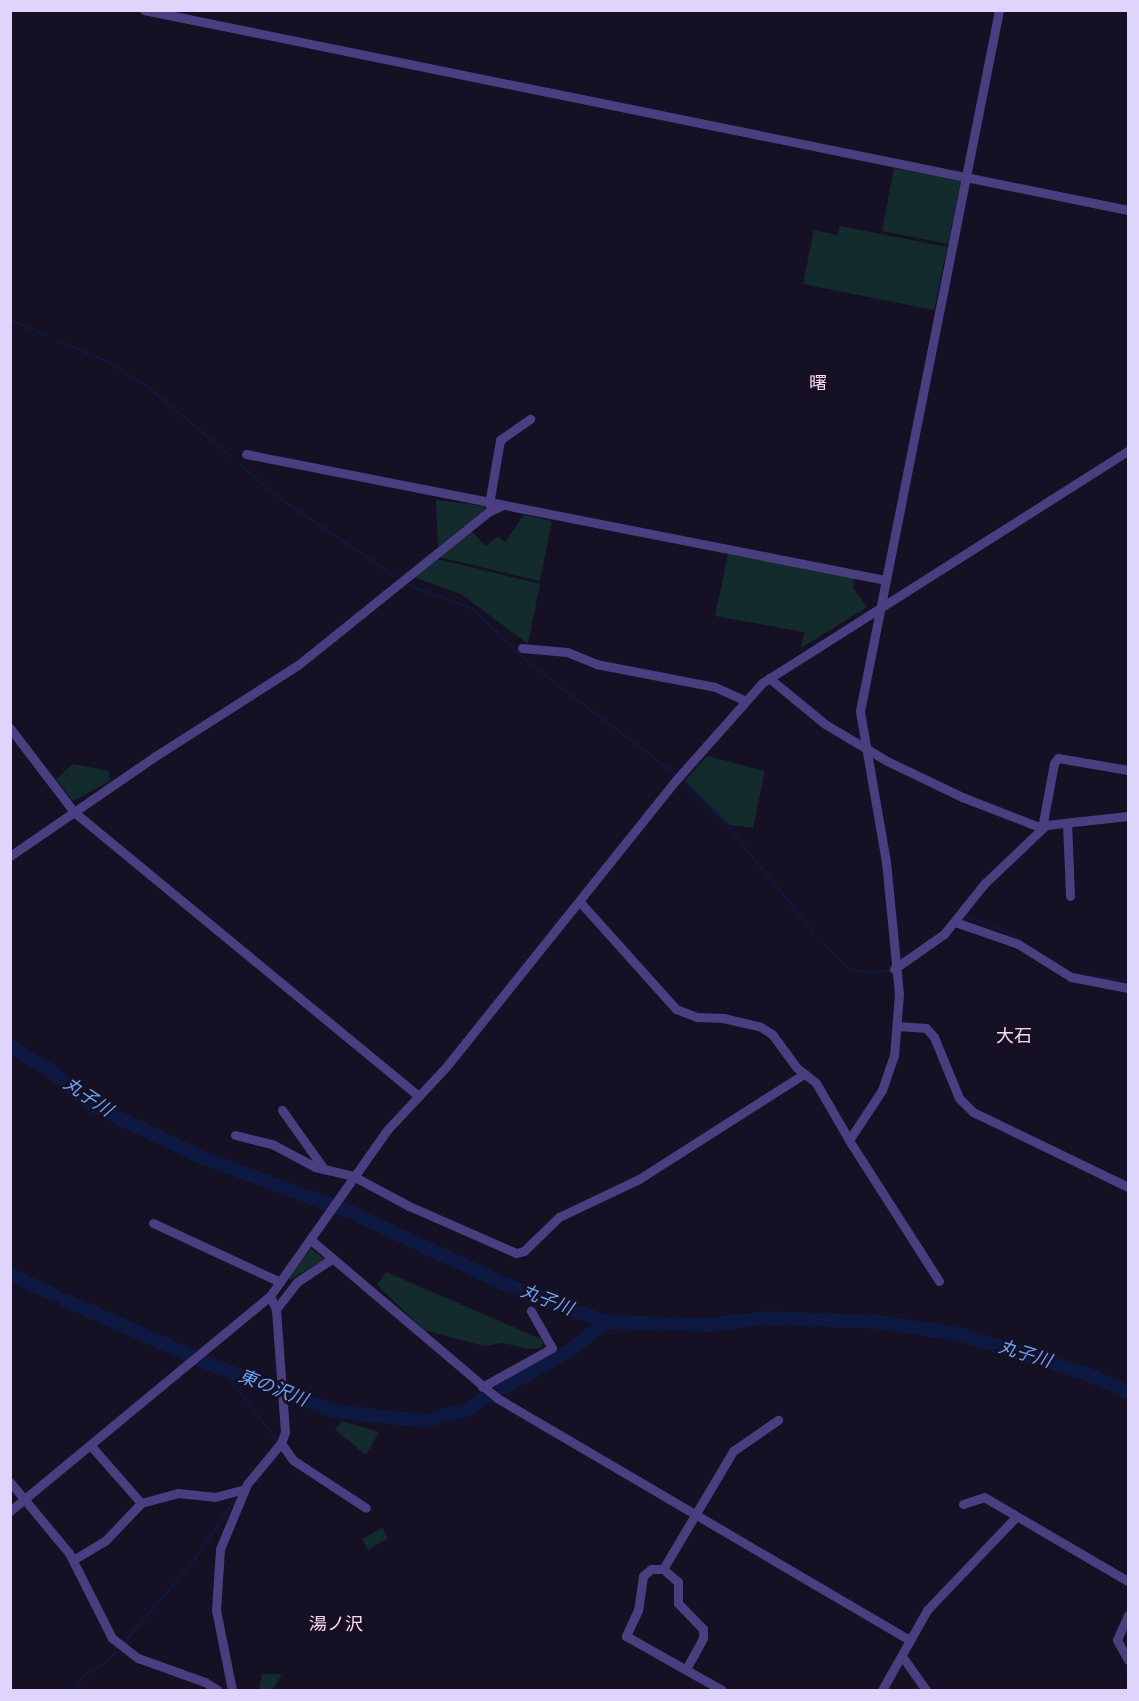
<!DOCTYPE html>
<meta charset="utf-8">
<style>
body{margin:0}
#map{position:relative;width:1139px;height:1701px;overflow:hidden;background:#161024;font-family:"PT Sans","Noto Sans JP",sans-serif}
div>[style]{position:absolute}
.green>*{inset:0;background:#132b2d}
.stream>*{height:2px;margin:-1px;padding:0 1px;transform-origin:1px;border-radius:1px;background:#0d1940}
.river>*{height:14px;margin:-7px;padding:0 7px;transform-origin:7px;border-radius:7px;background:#0d1940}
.minor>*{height:9px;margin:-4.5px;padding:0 4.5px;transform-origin:4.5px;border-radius:4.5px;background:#493e80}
span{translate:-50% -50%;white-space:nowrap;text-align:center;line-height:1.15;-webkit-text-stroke:5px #161024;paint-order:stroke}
.neighbourhood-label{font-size:18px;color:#fdd7ea}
.water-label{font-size:18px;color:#6aa3f6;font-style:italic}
.frame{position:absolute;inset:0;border:12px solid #dfd5fc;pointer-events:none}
</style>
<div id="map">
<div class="green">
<i style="clip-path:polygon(894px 168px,961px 181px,948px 244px,882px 231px)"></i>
<i style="clip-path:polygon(840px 226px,947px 247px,934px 310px,803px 284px,814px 230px,838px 235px)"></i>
<i style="clip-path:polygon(436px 500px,483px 506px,485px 509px,438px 547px)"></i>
<i style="clip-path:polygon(524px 515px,552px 521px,540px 581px,439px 557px,472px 532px,486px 546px,498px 536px,505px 542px)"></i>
<i style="clip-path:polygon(728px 554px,854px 578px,853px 587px,867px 607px,801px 648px,804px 632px,715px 616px)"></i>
<i style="clip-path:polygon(437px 559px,540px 584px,528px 644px,461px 594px,413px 577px)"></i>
<i style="clip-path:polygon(707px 756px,765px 771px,753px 828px,729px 825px,685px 781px)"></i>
<i style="clip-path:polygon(73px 764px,109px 771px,110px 781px,73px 801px,56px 779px)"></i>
<i style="clip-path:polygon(311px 1249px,325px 1259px,290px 1280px,289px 1277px)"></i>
<i style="clip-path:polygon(386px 1272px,541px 1339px,543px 1343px,540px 1348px,530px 1349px,502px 1343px,484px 1346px,424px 1330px,377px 1285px)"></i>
<i style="clip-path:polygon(342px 1421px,379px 1432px,366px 1455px,335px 1430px)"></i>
<i style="clip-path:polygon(382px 1528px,388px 1538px,368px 1550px,362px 1539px)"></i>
<i style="clip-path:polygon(262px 1674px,282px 1674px,272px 1690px,259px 1690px)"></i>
</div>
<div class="stream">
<i style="left:10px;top:320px;width:39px;rotate:23deg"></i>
<i style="left:58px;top:341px;width:52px;rotate:22.6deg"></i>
<i style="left:106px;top:361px;width:48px;rotate:31.4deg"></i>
<i style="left:147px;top:386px;width:111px;rotate:39.9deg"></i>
<i style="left:241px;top:465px;width:45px;rotate:41.4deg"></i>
<i style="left:275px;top:495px;width:146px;rotate:34.1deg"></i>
<i style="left:409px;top:585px;width:68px;rotate:20.6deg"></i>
<i style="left:473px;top:609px;width:76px;rotate:43.9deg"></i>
<i style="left:528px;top:662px;width:185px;rotate:37.3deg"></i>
<i style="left:682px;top:779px;width:63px;rotate:45.6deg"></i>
<i style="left:726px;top:824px;width:140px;rotate:51.1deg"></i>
<i style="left:965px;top:916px;width:40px;rotate:21deg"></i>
<i style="left:1002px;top:930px;width:42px;rotate:30.3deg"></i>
<i style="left:822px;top:942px;width:38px;rotate:45deg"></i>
<i style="left:849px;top:969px;width:22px;rotate:10deg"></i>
<i style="left:871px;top:973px;width:19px;rotate:-9deg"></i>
<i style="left:1088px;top:976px;width:40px;rotate:7.1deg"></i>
<i style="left:221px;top:1368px;width:91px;rotate:52.1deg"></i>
<i style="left:277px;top:1440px;width:5px;rotate:127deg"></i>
<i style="left:125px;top:1641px;width:103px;rotate:-49.3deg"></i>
<i style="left:192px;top:1563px;width:76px;rotate:-55.7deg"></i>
<i style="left:74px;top:1690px;width:19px;rotate:-54deg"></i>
<i style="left:85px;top:1675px;width:27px;rotate:-31deg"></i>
<i style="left:108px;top:1661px;width:13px;rotate:-48deg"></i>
</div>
<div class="river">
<i style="left:10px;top:1046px;width:48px;rotate:31.4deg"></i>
<i style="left:51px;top:1071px;width:55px;rotate:39.1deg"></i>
<i style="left:94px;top:1106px;width:119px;rotate:25.5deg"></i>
<i style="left:201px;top:1157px;width:159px;rotate:20.3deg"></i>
<i style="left:350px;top:1212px;width:168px;rotate:25deg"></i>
<i style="left:502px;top:1283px;width:111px;rotate:20.6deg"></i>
<i style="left:606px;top:1322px;width:101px;rotate:1.7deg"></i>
<i style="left:707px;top:1325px;width:59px;rotate:-6.8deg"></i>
<i style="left:766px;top:1318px;width:111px;rotate:2.1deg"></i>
<i style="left:877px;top:1322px;width:82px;rotate:8.4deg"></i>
<i style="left:958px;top:1334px;width:135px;rotate:17.2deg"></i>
<i style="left:1087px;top:1374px;width:45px;rotate:23.7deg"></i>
<i style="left:10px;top:1275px;width:49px;rotate:24deg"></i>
<i style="left:65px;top:1300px;width:155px;rotate:23.9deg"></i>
<i style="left:207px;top:1363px;width:136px;rotate:20.7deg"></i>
<i style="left:334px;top:1411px;width:91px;rotate:6.3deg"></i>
<i style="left:424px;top:1421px;width:47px;rotate:-14.9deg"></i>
<i style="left:469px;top:1409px;width:24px;rotate:-36deg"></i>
<i style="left:503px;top:1388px;width:78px;rotate:-29.2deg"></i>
<i style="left:571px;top:1350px;width:45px;rotate:-38.7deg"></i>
</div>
<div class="minor">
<i style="left:144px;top:10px;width:1004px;rotate:11.49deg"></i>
<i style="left:246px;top:454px;width:651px;rotate:11.15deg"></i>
<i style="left:489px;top:504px;width:65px;rotate:-80.2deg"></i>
<i style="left:500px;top:440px;width:37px;rotate:-35deg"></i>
<i style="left:522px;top:648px;width:45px;rotate:5.1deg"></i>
<i style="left:567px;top:652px;width:31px;rotate:22deg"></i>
<i style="left:596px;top:664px;width:121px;rotate:10.9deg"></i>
<i style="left:715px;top:687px;width:32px;rotate:24deg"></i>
<i style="left:769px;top:678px;width:72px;rotate:39.4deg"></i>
<i style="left:825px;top:724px;width:72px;rotate:30.8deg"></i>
<i style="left:887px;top:761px;width:83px;rotate:25.6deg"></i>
<i style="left:962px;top:797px;width:86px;rotate:21.2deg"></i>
<i style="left:1042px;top:828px;width:66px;rotate:-79.5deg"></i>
<i style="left:1054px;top:763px;width:6px;rotate:-51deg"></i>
<i style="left:1058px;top:758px;width:71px;rotate:9.7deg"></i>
<i style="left:10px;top:728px;width:106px;rotate:52.7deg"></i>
<i style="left:74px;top:812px;width:447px;rotate:39.5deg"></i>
<i style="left:1067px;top:823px;width:73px;rotate:87.6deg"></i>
<i style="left:10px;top:856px;width:175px;rotate:-34.5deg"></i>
<i style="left:154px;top:757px;width:171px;rotate:-32.6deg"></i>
<i style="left:298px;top:665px;width:244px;rotate:-38.8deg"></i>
<i style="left:488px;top:512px;width:14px;rotate:-25deg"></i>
<i style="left:580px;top:902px;width:144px;rotate:48.1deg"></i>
<i style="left:676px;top:1009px;width:22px;rotate:21deg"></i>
<i style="left:697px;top:1017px;width:26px;rotate:2deg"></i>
<i style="left:723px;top:1018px;width:37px;rotate:13deg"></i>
<i style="left:759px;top:1026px;width:15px;rotate:32deg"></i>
<i style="left:772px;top:1034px;width:42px;rotate:53.7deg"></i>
<i style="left:797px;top:1068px;width:24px;rotate:38deg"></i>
<i style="left:816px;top:1083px;width:66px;rotate:59.9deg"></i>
<i style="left:955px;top:922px;width:67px;rotate:19.2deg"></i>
<i style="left:1018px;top:944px;width:62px;rotate:31.9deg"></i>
<i style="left:1071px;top:977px;width:58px;rotate:10.9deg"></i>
<i style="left:894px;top:969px;width:61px;rotate:-35deg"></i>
<i style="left:944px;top:934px;width:64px;rotate:-51.3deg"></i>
<i style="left:984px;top:884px;width:86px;rotate:-43.6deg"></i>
<i style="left:1046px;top:825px;width:82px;rotate:-6.3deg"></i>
<i style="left:898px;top:1026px;width:28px;rotate:4deg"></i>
<i style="left:926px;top:1028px;width:12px;rotate:48deg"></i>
<i style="left:934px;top:1037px;width:66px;rotate:67.7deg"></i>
<i style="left:959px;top:1098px;width:20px;rotate:45deg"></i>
<i style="left:973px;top:1112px;width:172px;rotate:25.8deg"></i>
<i style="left:282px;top:1110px;width:72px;rotate:54.6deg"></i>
<i style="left:235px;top:1135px;width:38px;rotate:14deg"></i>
<i style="left:272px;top:1144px;width:49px;rotate:28.1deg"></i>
<i style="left:315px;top:1167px;width:39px;rotate:13deg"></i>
<i style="left:353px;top:1176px;width:64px;rotate:28.2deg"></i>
<i style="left:409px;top:1206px;width:117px;rotate:23.7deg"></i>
<i style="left:516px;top:1253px;width:8px;rotate:-14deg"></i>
<i style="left:524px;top:1251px;width:49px;rotate:-44.2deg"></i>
<i style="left:559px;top:1217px;width:89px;rotate:-25.4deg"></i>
<i style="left:639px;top:1179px;width:196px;rotate:-32.5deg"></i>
<i style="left:153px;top:1223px;width:140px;rotate:24.9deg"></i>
<i style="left:311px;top:1240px;width:244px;rotate:40.3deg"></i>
<i style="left:497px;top:1398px;width:476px;rotate:30.4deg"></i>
<i style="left:939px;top:1281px;width:167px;rotate:-122.6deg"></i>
<i style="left:849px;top:1140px;width:60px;rotate:-56.6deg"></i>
<i style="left:882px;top:1090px;width:36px;rotate:-71deg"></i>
<i style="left:894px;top:1056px;width:62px;rotate:-85.4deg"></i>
<i style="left:899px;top:994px;width:133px;rotate:-95.6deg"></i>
<i style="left:886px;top:862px;width:153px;rotate:-99.8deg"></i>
<i style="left:860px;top:711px;width:715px;rotate:-78.78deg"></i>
<i style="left:276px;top:1309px;width:34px;rotate:-52deg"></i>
<i style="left:297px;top:1282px;width:43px;rotate:-33.7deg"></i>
<i style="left:482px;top:1387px;width:80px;rotate:-29.1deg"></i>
<i style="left:552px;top:1348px;width:43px;rotate:-119.6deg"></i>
<i style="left:281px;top:1443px;width:21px;rotate:55deg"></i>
<i style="left:293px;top:1460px;width:87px;rotate:33.3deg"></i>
<i style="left:91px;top:1446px;width:76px;rotate:48.7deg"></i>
<i style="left:141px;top:1503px;width:38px;rotate:-15deg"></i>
<i style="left:178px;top:1493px;width:37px;rotate:6deg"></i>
<i style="left:215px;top:1497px;width:31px;rotate:-15deg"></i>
<i style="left:10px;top:1482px;width:92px;rotate:50.3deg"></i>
<i style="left:69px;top:1553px;width:95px;rotate:63.2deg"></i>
<i style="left:112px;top:1638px;width:33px;rotate:38deg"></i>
<i style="left:138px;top:1658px;width:71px;rotate:19.7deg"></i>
<i style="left:205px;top:1682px;width:15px;rotate:32deg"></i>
<i style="left:963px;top:1504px;width:22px;rotate:-18deg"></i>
<i style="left:984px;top:1497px;width:167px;rotate:30.3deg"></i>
<i style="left:10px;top:1511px;width:337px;rotate:-39.6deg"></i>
<i style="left:270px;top:1296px;width:203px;rotate:-54.8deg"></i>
<i style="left:387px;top:1130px;width:86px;rotate:-46.9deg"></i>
<i style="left:446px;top:1067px;width:368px;rotate:-51.3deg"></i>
<i style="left:676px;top:780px;width:130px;rotate:-48.4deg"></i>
<i style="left:762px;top:683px;width:433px;rotate:-32.4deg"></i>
<i style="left:73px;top:1560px;width:37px;rotate:-31deg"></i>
<i style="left:105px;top:1541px;width:52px;rotate:-46.5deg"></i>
<i style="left:663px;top:1569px;width:137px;rotate:-59.3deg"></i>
<i style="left:733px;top:1451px;width:55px;rotate:-34.6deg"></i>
<i style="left:1128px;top:1615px;width:27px;rotate:114deg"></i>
<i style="left:1117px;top:1640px;width:23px;rotate:61deg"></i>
<i style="left:902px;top:1656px;width:42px;rotate:54.8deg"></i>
<i style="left:686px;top:1669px;width:35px;rotate:-61deg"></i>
<i style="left:703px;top:1638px;width:9px;rotate:-90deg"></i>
<i style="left:703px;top:1629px;width:36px;rotate:-134deg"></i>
<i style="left:678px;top:1603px;width:21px;rotate:-90deg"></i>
<i style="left:678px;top:1582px;width:20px;rotate:-139deg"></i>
<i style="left:663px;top:1569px;width:12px;rotate:180deg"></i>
<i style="left:651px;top:1569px;width:11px;rotate:139deg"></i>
<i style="left:643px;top:1576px;width:34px;rotate:98deg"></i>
<i style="left:638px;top:1610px;width:29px;rotate:115deg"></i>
<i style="left:626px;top:1636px;width:110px;rotate:29.4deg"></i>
<i style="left:232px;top:1690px;width:82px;rotate:-101.3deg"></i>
<i style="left:216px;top:1610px;width:61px;rotate:-86.2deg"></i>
<i style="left:220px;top:1549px;width:70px;rotate:-67.4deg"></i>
<i style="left:247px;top:1484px;width:53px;rotate:-50.3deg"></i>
<i style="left:281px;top:1443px;width:12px;rotate:-70deg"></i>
<i style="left:285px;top:1432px;width:123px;rotate:-94.2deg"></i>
<i style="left:276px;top:1309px;width:14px;rotate:-115deg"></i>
<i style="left:882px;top:1690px;width:92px;rotate:-60.6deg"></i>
<i style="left:927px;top:1610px;width:127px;rotate:-46.3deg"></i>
</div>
<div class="neighbourhood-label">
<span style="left:818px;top:383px">曙</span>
<span style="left:1014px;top:1036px">大石</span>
<span style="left:336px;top:1624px">湯ノ沢</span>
</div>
<div class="water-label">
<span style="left:88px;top:1097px;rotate:34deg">丸子川</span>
<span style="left:547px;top:1300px;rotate:21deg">丸子川</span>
<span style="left:1025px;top:1354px;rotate:17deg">丸子川</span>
<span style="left:273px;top:1388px;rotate:21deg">東の沢川</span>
</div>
<div class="frame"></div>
</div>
